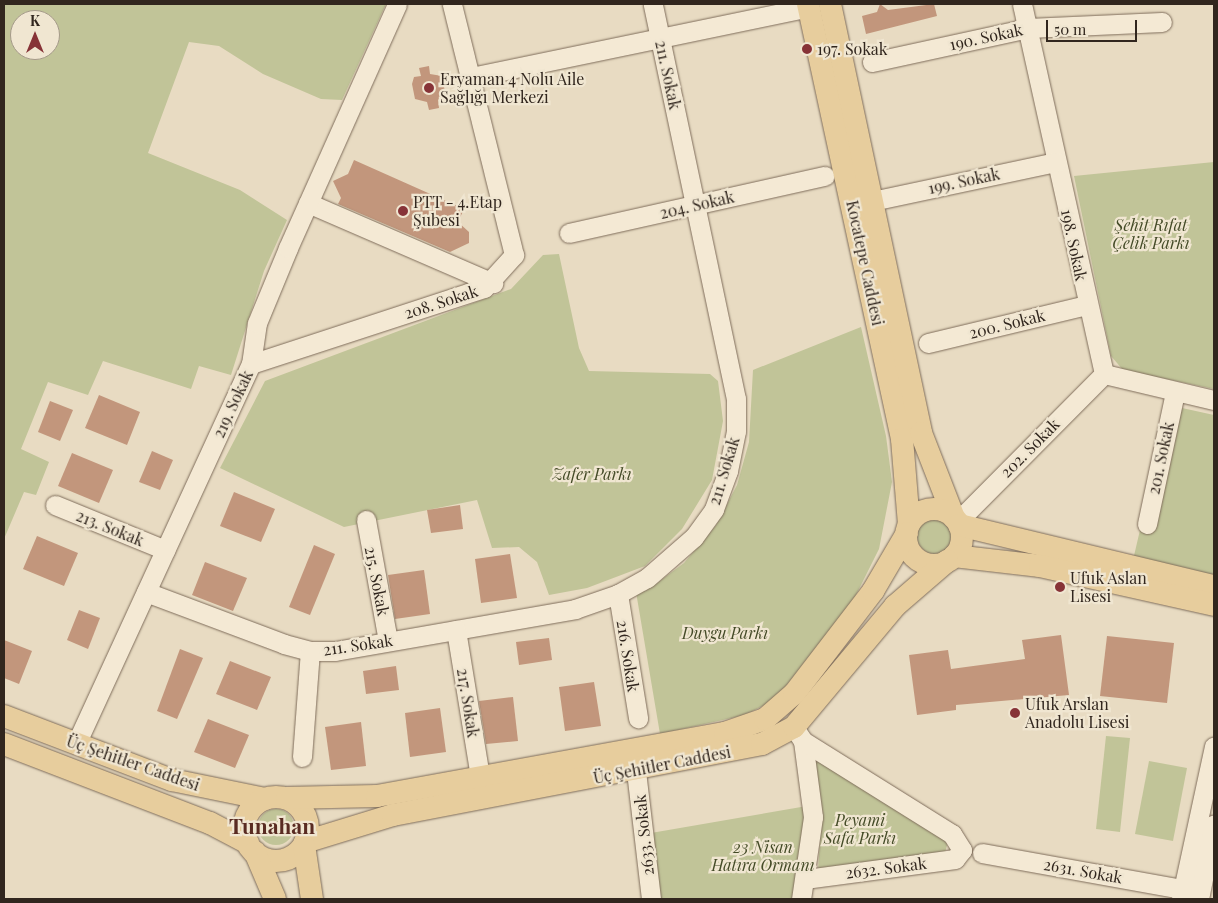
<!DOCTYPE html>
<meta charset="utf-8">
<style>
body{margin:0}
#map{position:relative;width:1218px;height:903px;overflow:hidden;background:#e8dbc2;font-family:"Playfair Display",serif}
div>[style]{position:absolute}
.green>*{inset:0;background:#c1c498}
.round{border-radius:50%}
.building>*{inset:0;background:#c2967c}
.roads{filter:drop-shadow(0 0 1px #7f6d5b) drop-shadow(0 0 1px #7f6d5b)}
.minor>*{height:19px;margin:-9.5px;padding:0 9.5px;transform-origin:9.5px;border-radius:9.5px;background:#f4e9d4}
.major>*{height:22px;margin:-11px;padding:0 11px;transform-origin:11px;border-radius:11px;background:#e7cd9d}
.major>.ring{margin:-11px;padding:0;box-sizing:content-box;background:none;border:22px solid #e7cd9d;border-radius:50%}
.dots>*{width:14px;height:14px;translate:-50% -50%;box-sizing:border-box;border:2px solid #f0e6d1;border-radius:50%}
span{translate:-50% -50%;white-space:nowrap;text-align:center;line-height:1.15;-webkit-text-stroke:4.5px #f0e6d1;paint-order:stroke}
.street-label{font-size:16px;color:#31261e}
.poi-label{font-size:16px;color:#31261e}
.left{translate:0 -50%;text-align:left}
.park-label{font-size:16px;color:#444b27;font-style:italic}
.district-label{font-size:21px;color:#592b22;font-weight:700}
.frame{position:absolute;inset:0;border:5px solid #31261e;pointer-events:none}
.north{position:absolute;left:10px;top:10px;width:50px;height:50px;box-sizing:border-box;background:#f0e6d1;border:1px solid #a49989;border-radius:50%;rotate:0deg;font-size:14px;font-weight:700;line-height:20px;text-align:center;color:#31261e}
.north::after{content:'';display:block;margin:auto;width:18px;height:22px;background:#873337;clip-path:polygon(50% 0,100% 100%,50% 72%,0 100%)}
.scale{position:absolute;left:1046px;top:20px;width:91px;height:22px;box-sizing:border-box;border:2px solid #31261e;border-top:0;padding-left:6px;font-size:15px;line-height:18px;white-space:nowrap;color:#31261e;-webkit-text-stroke:4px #f0e6d1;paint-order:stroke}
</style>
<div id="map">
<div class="green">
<i style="clip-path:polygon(evenodd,4px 4px,386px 4px,342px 100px,321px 99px,263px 74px,219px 46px,189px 42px,148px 153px,240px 190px,287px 220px,264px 271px,231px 375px,199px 366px,191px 389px,103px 361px,88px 395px,48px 382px,21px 449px,49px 462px,36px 495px,24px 492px,4px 539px,4px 4px,20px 20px,50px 20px,50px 50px,20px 50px,20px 20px)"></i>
<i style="clip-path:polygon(1214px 162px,1214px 389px,1123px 370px,1111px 356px,1074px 176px)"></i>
<i style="clip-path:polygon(559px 254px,579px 348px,589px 371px,710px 374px,718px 381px,723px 421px,712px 480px,682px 529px,645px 566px,587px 588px,549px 595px,537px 562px,519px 547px,492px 548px,477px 500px,344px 527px,220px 468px,265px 381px,511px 289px,543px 255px)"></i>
<i style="clip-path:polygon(861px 327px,886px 436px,892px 482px,879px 549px,855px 597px,776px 699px,745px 715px,660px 734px,636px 592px,653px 586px,684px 563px,716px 525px,737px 485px,749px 442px,753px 370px)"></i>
<i style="clip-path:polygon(1182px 408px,1214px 415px,1214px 578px,1133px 560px,1140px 530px,1157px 523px)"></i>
<i class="round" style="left:917px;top:518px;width:36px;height:36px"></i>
<i style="clip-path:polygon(1106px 736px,1130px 738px,1120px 832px,1096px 829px)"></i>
<i style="clip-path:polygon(812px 756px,948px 841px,945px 853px,818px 871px,821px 823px)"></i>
<i style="clip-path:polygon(1149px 761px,1187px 768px,1173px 841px,1135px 834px)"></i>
<i style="clip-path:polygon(807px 806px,797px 899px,656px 899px,651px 833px)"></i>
<i class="round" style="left:258px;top:809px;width:36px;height:36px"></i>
</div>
<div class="building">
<i style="clip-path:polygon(880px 4px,888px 10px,934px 4px,937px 16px,866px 34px,862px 16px,877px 12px)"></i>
<i style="clip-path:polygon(429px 66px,430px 74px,442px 76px,445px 92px,438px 100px,439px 108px,429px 110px,427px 102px,415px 99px,412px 84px,414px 77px,421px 76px,419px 68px)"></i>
<i style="clip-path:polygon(354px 160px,464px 209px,458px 222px,469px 232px,469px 243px,450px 252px,338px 204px,341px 198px,333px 181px,348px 174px)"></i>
<i style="clip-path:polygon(99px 395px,140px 412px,127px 445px,85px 428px)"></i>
<i style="clip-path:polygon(50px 401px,73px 410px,60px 441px,38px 432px)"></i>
<i style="clip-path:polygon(152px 451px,173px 460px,160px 490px,139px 482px)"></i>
<i style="clip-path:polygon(72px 453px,113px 470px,99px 503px,58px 486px)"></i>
<i style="clip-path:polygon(234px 492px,275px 509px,261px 542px,220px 526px)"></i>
<i style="clip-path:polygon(460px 505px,463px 529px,431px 533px,427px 510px)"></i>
<i style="clip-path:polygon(37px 536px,78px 553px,64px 586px,23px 569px)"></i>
<i style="clip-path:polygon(314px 545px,335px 554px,310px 615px,289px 607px)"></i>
<i style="clip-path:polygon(510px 554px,517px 598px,481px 603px,475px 559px)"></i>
<i style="clip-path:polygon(205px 562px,247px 578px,233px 611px,192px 595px)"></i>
<i style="clip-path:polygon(424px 570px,430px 614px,395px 619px,388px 575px)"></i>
<i style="clip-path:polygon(79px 610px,100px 618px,88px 649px,67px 640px)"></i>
<i style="clip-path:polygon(1061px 635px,1069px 695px,956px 705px,956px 710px,917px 715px,909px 655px,948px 650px,951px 669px,1025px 659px,1022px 640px)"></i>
<i style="clip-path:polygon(1107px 636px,1174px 643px,1167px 703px,1100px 696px)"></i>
<i style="clip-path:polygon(549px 638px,552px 660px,519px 665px,516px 642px)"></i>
<i style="clip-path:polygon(4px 640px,32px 651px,19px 684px,4px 678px)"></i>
<i style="clip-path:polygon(180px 649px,203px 658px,177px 719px,157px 711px)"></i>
<i style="clip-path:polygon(230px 661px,271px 677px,257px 710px,216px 694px)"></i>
<i style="clip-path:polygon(396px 666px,399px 690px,366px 694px,363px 671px)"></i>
<i style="clip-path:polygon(594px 682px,601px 726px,565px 731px,559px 687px)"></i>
<i style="clip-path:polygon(513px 697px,518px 741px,486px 744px,479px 701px)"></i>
<i style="clip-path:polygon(440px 708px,446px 752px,410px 757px,405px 713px)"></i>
<i style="clip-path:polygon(208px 719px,249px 735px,235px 768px,194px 752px)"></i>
<i style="clip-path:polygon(361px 722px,366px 766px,331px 770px,325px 727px)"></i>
</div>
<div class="roads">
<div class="minor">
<i style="left:1022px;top:4px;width:379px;rotate:77.5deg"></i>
<i style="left:1104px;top:374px;width:113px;rotate:13.3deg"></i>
<i style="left:872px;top:62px;width:160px;rotate:-12.3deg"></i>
<i style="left:1028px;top:28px;width:134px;rotate:-2.6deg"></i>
<i style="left:472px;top:77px;width:344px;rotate:-11.7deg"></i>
<i style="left:872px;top:201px;width:188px;rotate:-12deg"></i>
<i style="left:308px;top:203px;width:202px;rotate:23.4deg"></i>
<i style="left:569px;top:233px;width:262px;rotate:-12.6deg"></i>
<i style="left:928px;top:343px;width:163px;rotate:-13.5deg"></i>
<i style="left:251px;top:364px;width:245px;rotate:-18.1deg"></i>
<i style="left:484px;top:288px;width:45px;rotate:-47.7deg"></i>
<i style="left:514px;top:255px;width:259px;rotate:-103.9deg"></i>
<i style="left:55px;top:505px;width:119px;rotate:22.2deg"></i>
<i style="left:366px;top:520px;width:123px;rotate:79.7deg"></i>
<i style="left:957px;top:522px;width:209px;rotate:-45.2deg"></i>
<i style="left:1147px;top:524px;width:135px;rotate:-78deg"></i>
<i style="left:146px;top:592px;width:147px;rotate:20.6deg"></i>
<i style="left:284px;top:644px;width:27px;rotate:15deg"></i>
<i style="left:310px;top:651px;width:25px"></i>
<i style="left:335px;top:651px;width:244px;rotate:-9.9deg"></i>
<i style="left:575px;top:609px;width:46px;rotate:-19.2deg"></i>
<i style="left:618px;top:594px;width:33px;rotate:-29deg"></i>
<i style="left:647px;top:578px;width:62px;rotate:-41.1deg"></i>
<i style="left:694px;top:537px;width:34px;rotate:-54deg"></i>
<i style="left:714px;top:509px;width:40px;rotate:-69.8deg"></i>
<i style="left:728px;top:471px;width:41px;rotate:-78.7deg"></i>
<i style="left:736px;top:431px;width:32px;rotate:-90deg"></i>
<i style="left:736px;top:399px;width:404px;rotate:-101.9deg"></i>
<i style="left:618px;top:594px;width:126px;rotate:80.8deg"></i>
<i style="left:456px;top:630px;width:149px;rotate:80.7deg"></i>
<i style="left:797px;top:732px;width:11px;rotate:56deg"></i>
<i style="left:803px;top:741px;width:77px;rotate:82.5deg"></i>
<i style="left:813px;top:817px;width:83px;rotate:98.3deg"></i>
<i style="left:803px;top:741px;width:176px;rotate:32deg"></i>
<i style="left:952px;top:834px;width:19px;rotate:58deg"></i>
<i style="left:962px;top:850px;width:11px;rotate:128deg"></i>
<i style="left:955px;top:859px;width:150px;rotate:172.4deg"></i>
<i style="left:76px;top:744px;width:418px;rotate:-65.3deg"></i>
<i style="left:251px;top:364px;width:41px;rotate:-81.7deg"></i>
<i style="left:257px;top:323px;width:81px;rotate:-67.5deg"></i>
<i style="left:288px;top:248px;width:267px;rotate:-65.9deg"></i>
<i style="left:302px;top:757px;width:106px;rotate:-85.7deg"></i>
<i style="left:636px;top:771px;width:129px;rotate:83.3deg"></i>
<i style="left:982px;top:853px;width:204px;rotate:10.2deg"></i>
<i style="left:1181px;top:899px;width:156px;rotate:-77.8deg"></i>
<i style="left:1199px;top:899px;width:76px;rotate:-78.7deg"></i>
</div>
<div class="major">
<i style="left:808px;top:4px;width:445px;rotate:77.8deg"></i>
<i style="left:902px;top:439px;width:86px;rotate:85.3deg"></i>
<i style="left:830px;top:4px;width:439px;rotate:78deg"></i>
<i style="left:921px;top:433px;width:91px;rotate:68.8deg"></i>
<i class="ring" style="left:906px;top:509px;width:34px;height:34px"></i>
<i style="left:959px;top:525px;width:262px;rotate:13.5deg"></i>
<i style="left:954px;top:556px;width:87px;rotate:6.6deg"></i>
<i style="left:1040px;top:566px;width:178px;rotate:12.6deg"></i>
<i style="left:4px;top:716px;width:180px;rotate:20.9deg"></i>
<i style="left:172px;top:780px;width:95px;rotate:11.5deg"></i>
<i style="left:4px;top:744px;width:221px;rotate:21deg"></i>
<i style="left:210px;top:823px;width:43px;rotate:27.8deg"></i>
<i class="ring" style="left:244px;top:797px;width:42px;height:42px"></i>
<i style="left:287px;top:798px;width:90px;rotate:-1.3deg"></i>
<i style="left:377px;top:796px;width:354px;rotate:-10.3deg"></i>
<i style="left:725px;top:733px;width:42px;rotate:-19.3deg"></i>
<i style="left:765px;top:719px;width:38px;rotate:-41deg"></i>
<i style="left:794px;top:694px;width:130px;rotate:-52.5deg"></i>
<i style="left:873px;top:591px;width:67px;rotate:-59.6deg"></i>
<i style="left:305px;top:842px;width:92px;rotate:-17.1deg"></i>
<i style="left:393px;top:815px;width:376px;rotate:-10.9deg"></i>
<i style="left:762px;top:744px;width:36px;rotate:-28deg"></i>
<i style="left:794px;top:727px;width:158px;rotate:-50.1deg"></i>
<i style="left:895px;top:606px;width:69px;rotate:-40.9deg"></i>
<i style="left:304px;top:845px;width:55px;rotate:81.6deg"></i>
<i style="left:255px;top:852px;width:51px;rotate:66.9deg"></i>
</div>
</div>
<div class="dots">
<i style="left:807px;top:49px;background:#873337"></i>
<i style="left:429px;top:88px;background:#873337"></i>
<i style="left:403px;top:211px;background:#873337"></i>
<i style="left:1060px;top:587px;background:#873337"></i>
<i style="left:1015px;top:713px;background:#873337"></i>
</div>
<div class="street-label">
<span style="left:986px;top:37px;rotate:-12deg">190. Sokak</span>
<span style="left:668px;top:75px;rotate:78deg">211. Sokak</span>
<span style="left:964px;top:181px;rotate:-12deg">199. Sokak</span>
<span style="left:697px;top:205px;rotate:-13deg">204. Sokak</span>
<span style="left:1074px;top:245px;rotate:78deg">198. Sokak</span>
<span style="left:865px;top:263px;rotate:78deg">Kocatepe Caddesi</span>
<span style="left:441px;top:302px;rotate:-18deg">208. Sokak</span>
<span style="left:1007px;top:324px;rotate:-14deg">200. Sokak</span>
<span style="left:233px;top:404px;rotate:-65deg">219. Sokak</span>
<span style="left:1030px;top:448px;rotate:-45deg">202. Sokak</span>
<span style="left:1161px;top:458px;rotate:-78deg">201. Sokak</span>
<span style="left:724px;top:471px;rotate:-73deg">211. Sokak</span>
<span style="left:110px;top:528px;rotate:22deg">213. Sokak</span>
<span style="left:377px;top:581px;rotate:79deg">215. Sokak</span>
<span style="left:358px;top:645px;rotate:-8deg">211. Sokak</span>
<span style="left:628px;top:656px;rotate:81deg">216. Sokak</span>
<span style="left:468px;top:703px;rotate:81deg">217. Sokak</span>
<span style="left:133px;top:763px;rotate:19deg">Üç Şehitler Caddesi</span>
<span style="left:662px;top:765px;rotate:-11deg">Üç Şehitler Caddesi</span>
<span style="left:644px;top:835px;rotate:-96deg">2633. Sokak</span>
<span style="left:886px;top:868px;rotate:-7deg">2632. Sokak</span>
<span style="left:1083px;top:871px;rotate:10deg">2631. Sokak</span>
</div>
<div class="poi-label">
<span class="left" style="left:817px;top:49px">197. Sokak</span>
<span class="left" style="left:440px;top:88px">Eryaman 4 Nolu Aile<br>Sağlığı Merkezi</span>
<span class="left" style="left:413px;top:211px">PTT - 4.Etap<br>Şubesi</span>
<span class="left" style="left:1070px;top:587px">Ufuk Aslan<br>Lisesi</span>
<span class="left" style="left:1025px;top:713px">Ufuk Arslan<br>Anadolu Lisesi</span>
</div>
<div class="park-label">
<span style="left:1151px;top:234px">Şehit Rıfat<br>Çelik Parkı</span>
<span style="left:592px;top:474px">Zafer Parkı</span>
<span style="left:725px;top:633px">Duygu Parkı</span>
<span style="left:860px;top:829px">Peyami<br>Safa Parkı</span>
<span style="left:763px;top:856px">23 Nisan<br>Hatıra Ormanı</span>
</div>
<div class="district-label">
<span style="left:272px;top:825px">Tunahan</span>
</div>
<div class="frame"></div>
<div class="north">K</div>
<div class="scale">50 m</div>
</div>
